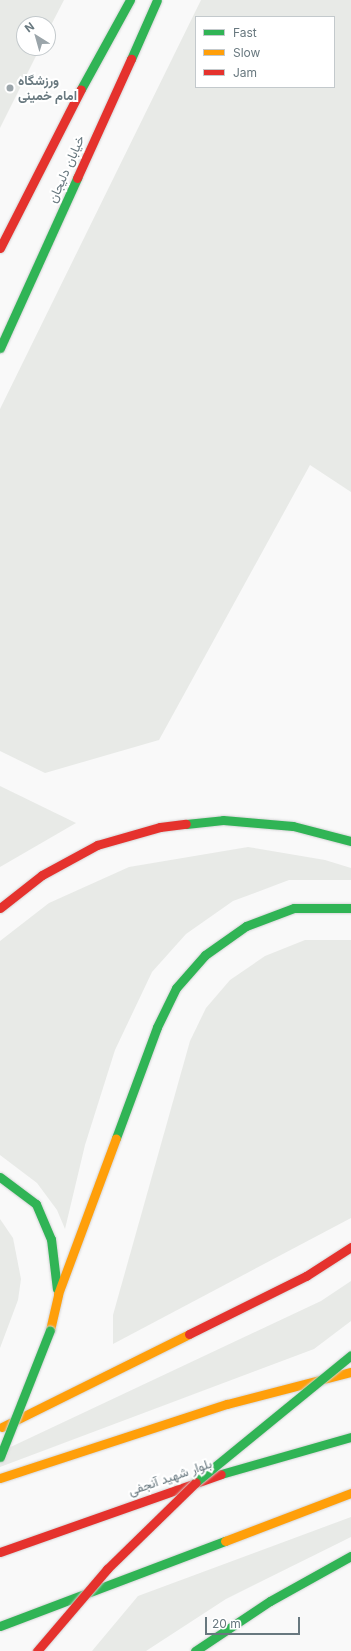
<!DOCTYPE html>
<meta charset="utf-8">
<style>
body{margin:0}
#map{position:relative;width:351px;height:1651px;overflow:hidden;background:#f9f9f9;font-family:Inter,Vazirmatn,sans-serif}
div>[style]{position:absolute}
.green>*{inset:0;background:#e8eae7}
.roads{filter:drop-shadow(0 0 1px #d4d4d5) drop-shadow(0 0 1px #d4d4d5)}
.fast>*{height:9px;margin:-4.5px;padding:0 4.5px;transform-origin:4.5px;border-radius:4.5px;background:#30b455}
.slow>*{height:9px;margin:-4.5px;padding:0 4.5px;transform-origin:4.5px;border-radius:4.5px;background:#ff9f0a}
.jam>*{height:9px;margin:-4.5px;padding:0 4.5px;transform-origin:4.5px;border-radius:4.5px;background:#e5322d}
.bridges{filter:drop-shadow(0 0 1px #d4d4d5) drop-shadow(0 0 1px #d4d4d5)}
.fast-bridge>*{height:9px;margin:-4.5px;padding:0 4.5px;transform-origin:4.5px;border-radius:4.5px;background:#30b455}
.jam-bridge>*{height:9px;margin:-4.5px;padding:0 4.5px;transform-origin:4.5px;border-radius:4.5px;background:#e5322d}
.dots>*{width:11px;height:11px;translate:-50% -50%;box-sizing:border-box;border:2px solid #fff;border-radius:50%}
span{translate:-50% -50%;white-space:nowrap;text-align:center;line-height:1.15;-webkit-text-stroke:4px #fff;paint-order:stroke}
.poi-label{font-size:13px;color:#68787f;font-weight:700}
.left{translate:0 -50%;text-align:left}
.street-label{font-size:13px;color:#68787f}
.legend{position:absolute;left:195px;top:16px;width:140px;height:72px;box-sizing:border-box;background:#fff;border:1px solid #c3c9cc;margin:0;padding:5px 7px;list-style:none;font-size:12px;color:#68787f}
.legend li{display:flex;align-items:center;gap:8px;height:20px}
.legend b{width:20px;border:1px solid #c3c9cc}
.north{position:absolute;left:16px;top:16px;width:40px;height:40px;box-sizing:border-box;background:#fff;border:1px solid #c3c9cc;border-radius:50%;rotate:323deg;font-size:11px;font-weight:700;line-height:16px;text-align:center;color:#68787f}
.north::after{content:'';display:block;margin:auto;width:14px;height:18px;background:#9ba5aa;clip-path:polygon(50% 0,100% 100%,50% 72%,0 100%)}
.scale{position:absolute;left:205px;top:1617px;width:95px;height:18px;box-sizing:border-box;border:2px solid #68787f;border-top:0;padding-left:5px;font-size:12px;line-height:14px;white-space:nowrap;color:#68787f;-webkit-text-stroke:3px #fff;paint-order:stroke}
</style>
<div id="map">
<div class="green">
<i style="clip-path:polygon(0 0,64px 0,48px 31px,48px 24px,24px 24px,24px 48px,40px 48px,0 128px)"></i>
<i style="clip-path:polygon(evenodd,201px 0,351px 0,351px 492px,310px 465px,159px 740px,45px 773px,0 751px,0 409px,201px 0,196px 17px,334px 17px,334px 87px,196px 87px,196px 17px)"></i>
<i style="clip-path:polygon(0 786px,76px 823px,0 867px)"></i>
<i style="clip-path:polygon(248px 847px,325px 860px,351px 868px,351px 880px,289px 880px,233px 901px,186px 934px,152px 972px,115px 1050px,85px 1145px,65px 1229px,57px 1210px,37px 1183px,0 1155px,0 941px,49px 903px,129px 867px)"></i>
<i style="clip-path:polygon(305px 940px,351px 940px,351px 1218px,113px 1344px,113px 1315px,190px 1041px,206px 1008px,230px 980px,265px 956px)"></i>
<i style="clip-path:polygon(0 1219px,13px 1238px,21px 1279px,18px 1300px,0 1348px)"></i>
<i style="clip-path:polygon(351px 1281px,351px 1321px,314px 1349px,0 1467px,0 1452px,321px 1301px)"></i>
<i style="clip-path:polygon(351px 1517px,351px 1537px,226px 1599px,146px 1651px,92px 1651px,138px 1596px)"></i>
</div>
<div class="roads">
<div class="fast">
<i style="left:131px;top:59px;width:64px;rotate:-66.2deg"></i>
<i style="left:81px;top:89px;width:102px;rotate:-61.2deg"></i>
<i style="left:0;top:348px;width:187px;rotate:-65.6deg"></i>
<i style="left:186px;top:824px;width:37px;rotate:-6deg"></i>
<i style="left:223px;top:820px;width:70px;rotate:4.9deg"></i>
<i style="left:293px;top:826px;width:60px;rotate:14.5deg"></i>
<i style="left:116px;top:1138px;width:118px;rotate:-69.7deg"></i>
<i style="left:157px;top:1027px;width:43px;rotate:-64deg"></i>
<i style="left:176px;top:988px;width:44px;rotate:-48.7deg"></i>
<i style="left:205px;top:955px;width:50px;rotate:-35.3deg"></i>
<i style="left:246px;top:926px;width:51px;rotate:-20.6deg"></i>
<i style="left:294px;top:908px;width:57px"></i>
<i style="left:0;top:1177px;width:45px;rotate:36.9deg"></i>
<i style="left:36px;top:1204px;width:38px;rotate:67deg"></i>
<i style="left:51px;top:1239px;width:50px;rotate:83.2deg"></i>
<i style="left:221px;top:1474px;width:135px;rotate:-15.9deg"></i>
<i style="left:0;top:1626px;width:241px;rotate:-20.7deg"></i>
<i style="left:195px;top:1651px;width:90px;rotate:-33.7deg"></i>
<i style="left:270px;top:1601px;width:93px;rotate:-29.1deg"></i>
</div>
<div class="slow">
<i style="left:50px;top:1330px;width:37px;rotate:-77deg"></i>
<i style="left:58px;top:1294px;width:166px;rotate:-69.6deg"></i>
<i style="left:2px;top:1427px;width:209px;rotate:-26.4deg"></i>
<i style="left:0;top:1478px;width:239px;rotate:-18.1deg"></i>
<i style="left:227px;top:1404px;width:128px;rotate:-14.5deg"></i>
<i style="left:225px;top:1541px;width:135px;rotate:-20.9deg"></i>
</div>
<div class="jam">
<i style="left:77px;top:178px;width:131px;rotate:-65.6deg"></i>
<i style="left:0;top:248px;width:178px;rotate:-63deg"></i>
<i style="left:0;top:908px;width:53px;rotate:-38.2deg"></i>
<i style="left:42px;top:875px;width:63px;rotate:-28.6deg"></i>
<i style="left:97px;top:845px;width:66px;rotate:-15.9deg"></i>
<i style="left:160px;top:827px;width:26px;rotate:-7deg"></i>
<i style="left:189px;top:1334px;width:131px;rotate:-26.4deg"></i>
<i style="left:306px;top:1276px;width:54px;rotate:-32.8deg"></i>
<i style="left:0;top:1552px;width:234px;rotate:-19.4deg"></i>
</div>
</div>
<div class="bridges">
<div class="fast-bridge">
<i style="left:0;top:1457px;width:136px;rotate:-68.5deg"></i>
<i style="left:196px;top:1482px;width:200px;rotate:-39.3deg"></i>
</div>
<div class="jam-bridge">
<i style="left:37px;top:1651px;width:108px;rotate:-49.5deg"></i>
<i style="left:107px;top:1569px;width:124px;rotate:-44.3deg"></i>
</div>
</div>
<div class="dots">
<i style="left:10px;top:88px;background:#9ba5aa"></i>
</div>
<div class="poi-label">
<span class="left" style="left:18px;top:88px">ورزشگاه<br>امام خمینی</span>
</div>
<div class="street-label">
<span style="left:66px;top:169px;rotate:-66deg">خیابان دلیجان</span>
<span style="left:170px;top:1477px;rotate:-19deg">بلوار شهید آنجفی</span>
</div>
<ul class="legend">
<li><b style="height:5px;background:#30b455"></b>Fast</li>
<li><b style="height:5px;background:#ff9f0a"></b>Slow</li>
<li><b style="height:5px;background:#e5322d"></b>Jam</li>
</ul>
<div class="north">N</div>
<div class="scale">20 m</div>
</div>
